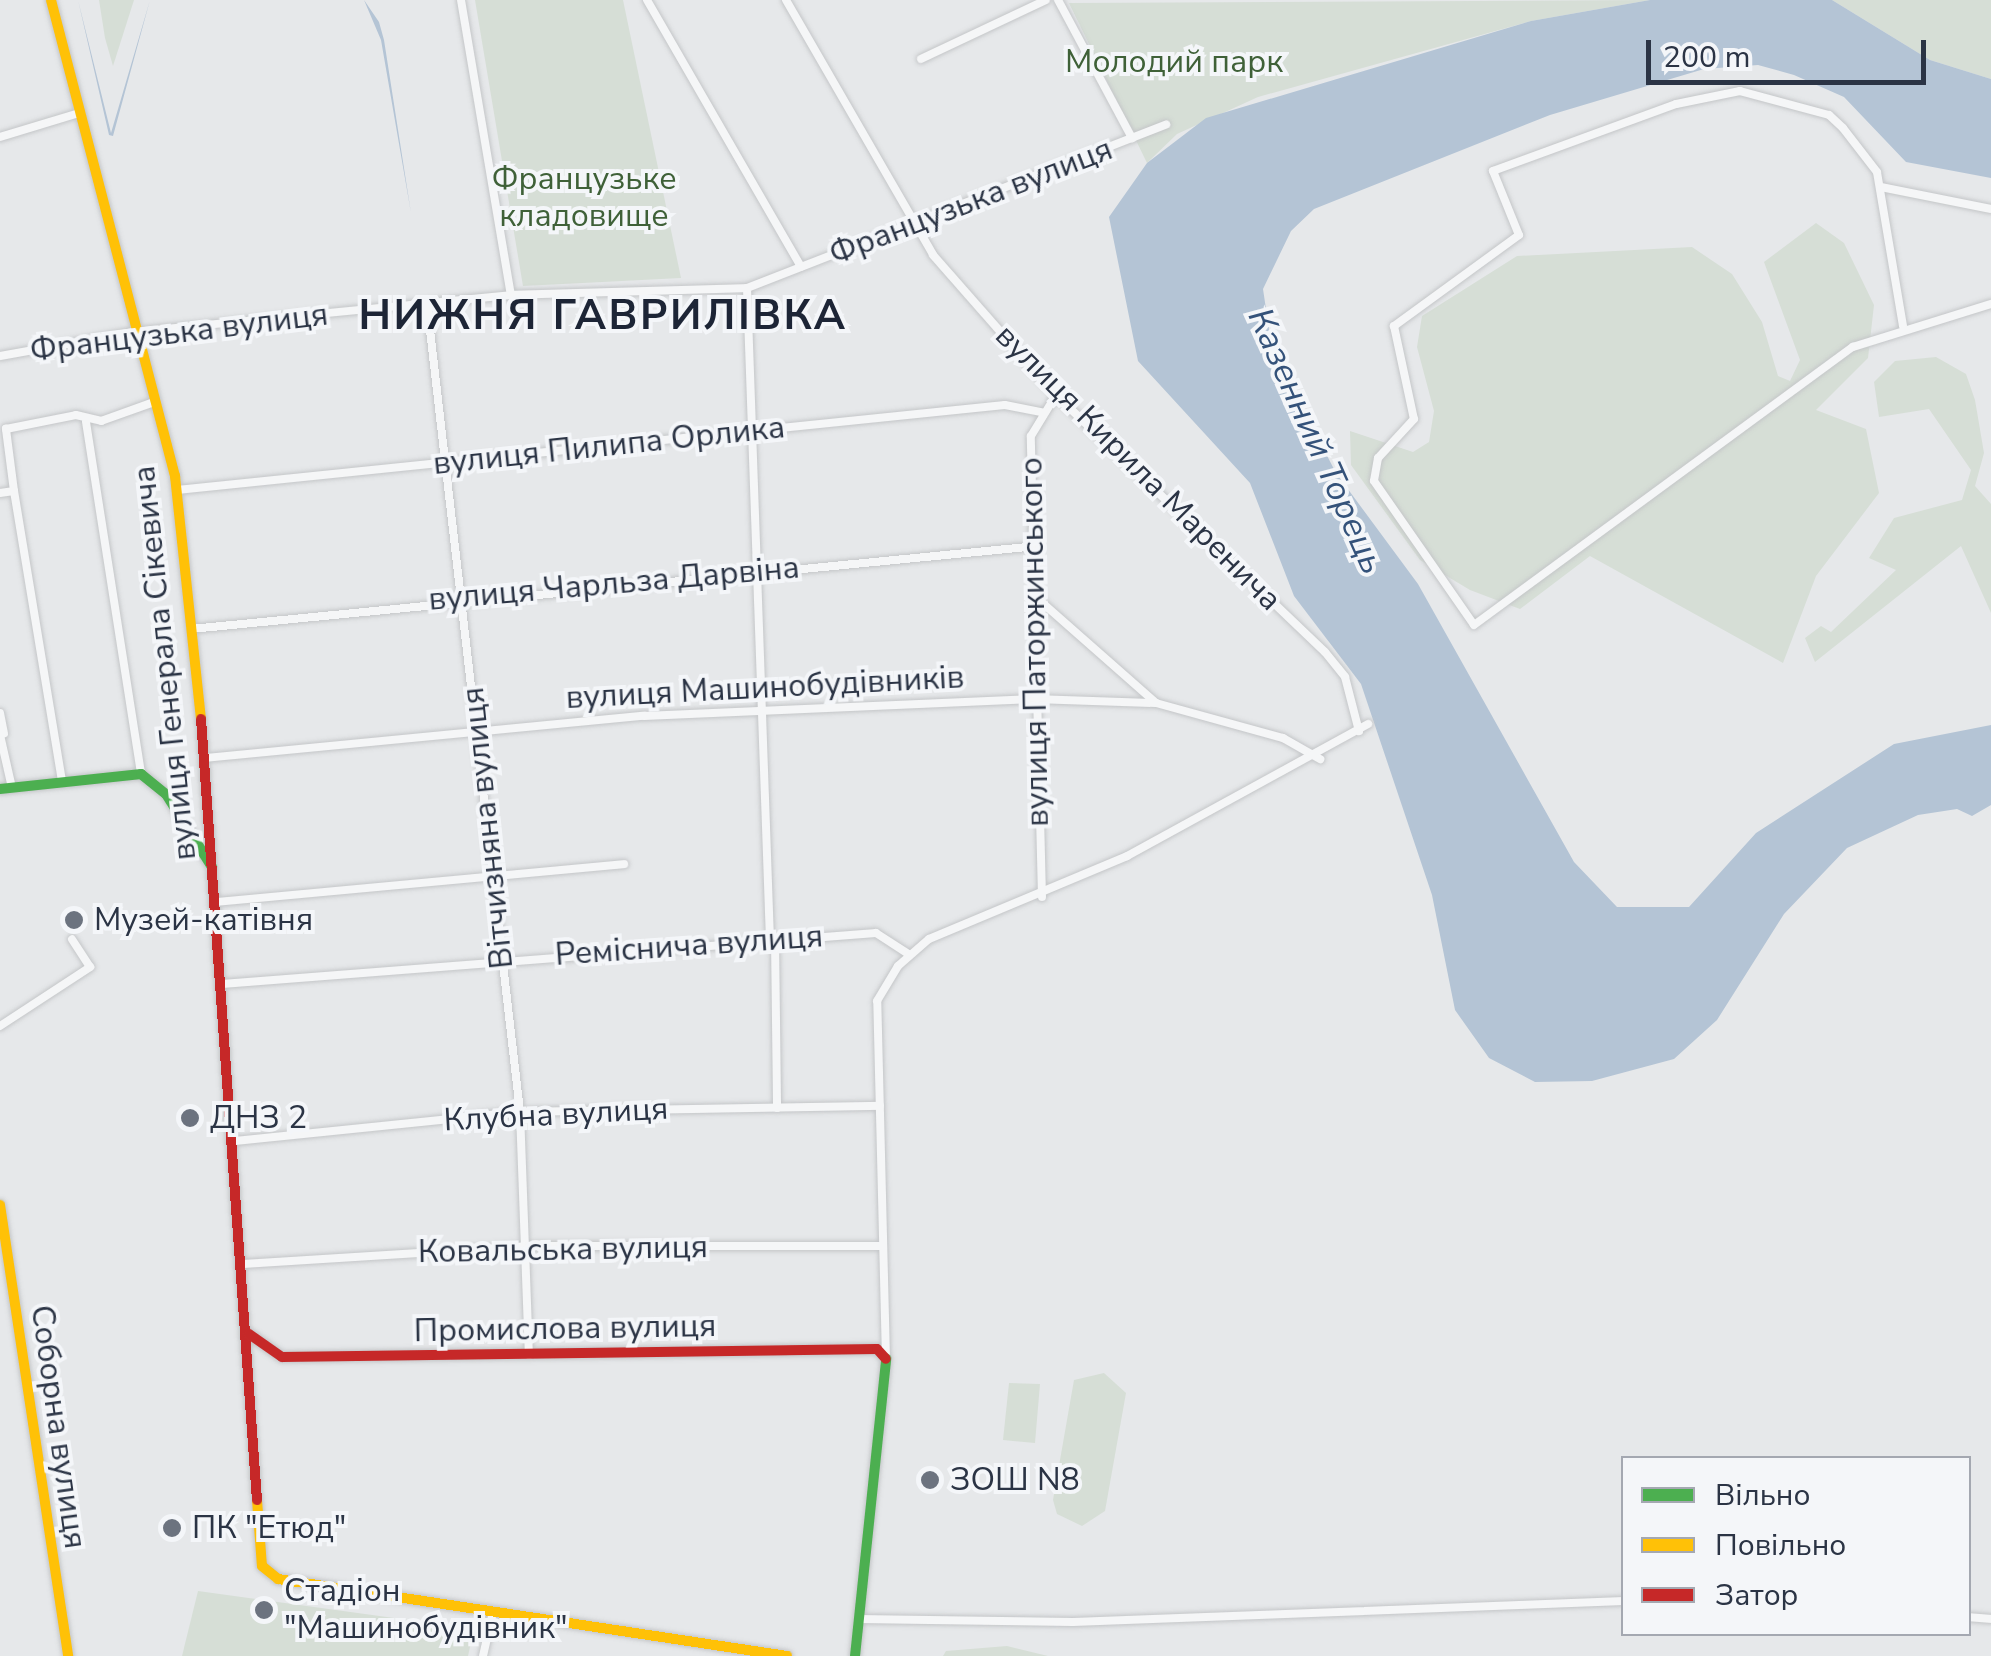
<!DOCTYPE html>
<meta charset="utf-8">
<style>
body{margin:0}
#map{position:relative;width:1991px;height:1656px;overflow:hidden;background:#e6e8ea;font-family:"Nunito Sans",sans-serif}
div>[style]{position:absolute}
.green>*{inset:0;background:#d6ded6}
.water>*{inset:0;background:#b4c4d5}
.roads{filter:drop-shadow(0 0 2px #c4c6c8) drop-shadow(0 0 2px #c4c6c8)}
.street>*{height:8px;margin:-4px;padding:0 4px;transform-origin:4px;border-radius:4px;background:#f5f6f7}
.fast>*{height:10px;margin:-5px;padding:0 5px;transform-origin:5px;border-radius:5px;background:#4caf50}
.slow>*{height:10px;margin:-5px;padding:0 5px;transform-origin:5px;border-radius:5px;background:#ffc107}
.jam>*{height:10px;margin:-5px;padding:0 5px;transform-origin:5px;border-radius:5px;background:#c62828}
.dots>*{width:28px;height:28px;translate:-50% -50%;box-sizing:border-box;border:5px solid #f4f6f9;border-radius:50%}
span{translate:-50% -50%;white-space:nowrap;text-align:center;line-height:1.15;-webkit-text-stroke:8px #f4f6f9;paint-order:stroke}
.park-label{font-size:32px;color:#3f6138}
.street-label{font-size:32px;color:#2b3445}
.poi-label{font-size:32px;color:#2b3445}
.left{translate:0 -50%;text-align:left}
.water-label{font-size:35px;color:#34527a;font-style:italic}
.district-label{font-size:42px;color:#1d2536;font-weight:700;letter-spacing:2.5px}
.legend{position:absolute;left:1621px;top:1456px;width:350px;height:180px;box-sizing:border-box;background:#f4f6f9;border:2px solid #a4a8b1;margin:0;padding:12px 18px;list-style:none;font-size:30px;color:#2b3445}
.legend li{display:flex;align-items:center;gap:20px;height:50px}
.legend b{width:50px;border:2px solid #a4a8b1}
.scale{position:absolute;left:1646px;top:40px;width:280px;height:45px;box-sizing:border-box;border:5px solid #2b3445;border-top:0;padding-left:12px;font-size:30px;line-height:35px;white-space:nowrap;color:#2b3445;-webkit-text-stroke:8px #f4f6f9;paint-order:stroke}
</style>
<div id="map">
<div class="green">
<i style="clip-path:polygon(99px 0,134px 0,113px 66px,105px 38px)"></i>
<i style="clip-path:polygon(475px 0,623px 0,681px 278px,523px 286px)"></i>
<i style="clip-path:polygon(1650px 0,1531px 21px,1258px 97px,1177px 134px,1147px 163px,1069px 3px)"></i>
<i style="clip-path:polygon(1832px 0,1991px 0,1991px 79px,1930px 60px)"></i>
<i style="clip-path:polygon(1816px 223px,1844px 243px,1874px 305px,1868px 358px,1816px 410px,1866px 429px,1879px 493px,1816px 576px,1783px 663px,1590px 556px,1520px 609px,1470px 590px,1420px 560px,1351px 465px,1350px 431px,1413px 452px,1429px 442px,1434px 411px,1417px 347px,1422px 316px,1517px 256px,1692px 247px,1732px 274px,1762px 322px,1778px 376px,1790px 381px,1800px 360px,1764px 262px)"></i>
<i style="clip-path:polygon(1936px 357px,1966px 374px,1975px 400px,1984px 453px,1975px 486px,1991px 504px,1991px 613px,1961px 546px,1815px 662px,1805px 638px,1821px 626px,1831px 632px,1896px 570px,1869px 558px,1894px 518px,1962px 500px,1971px 470px,1929px 409px,1879px 417px,1874px 382px,1895px 361px)"></i>
<i style="clip-path:polygon(1104px 1373px,1126px 1393px,1105px 1511px,1082px 1526px,1057px 1514px,1053px 1500px,1074px 1380px)"></i>
<i style="clip-path:polygon(1009px 1383px,1040px 1384px,1035px 1443px,1003px 1440px)"></i>
<i style="clip-path:polygon(198px 1591px,474px 1629px,468px 1656px,182px 1656px)"></i>
<i style="clip-path:polygon(1007px 1646px,1048px 1656px,943px 1656px,946px 1651px)"></i>
</div>
<div class="water">
<i style="clip-path:polygon(78px 0,111px 133px,150px 0,113px 136px,109px 135px)"></i>
<i style="clip-path:polygon(364px 0,379px 22px,384px 40px,411px 213px,381px 40px)"></i>
<i style="clip-path:polygon(1650px 0,1832px 0,1930px 60px,1991px 79px,1991px 178px,1906px 162px,1844px 97px,1794px 75px,1758px 65px,1704px 69px,1550px 115px,1314px 209px,1291px 231px,1263px 289px,1272px 349px,1336px 473px,1418px 584px,1574px 862px,1617px 907px,1689px 907px,1756px 833px,1894px 744px,1991px 725px,1991px 805px,1972px 816px,1957px 809px,1918px 815px,1847px 848px,1784px 914px,1717px 1020px,1674px 1059px,1592px 1081px,1535px 1082px,1489px 1058px,1455px 1010px,1432px 895px,1361px 684px,1294px 596px,1250px 483px,1138px 361px,1109px 217px,1147px 163px,1206px 118px,1531px 21px)"></i>
</div>
<div class="roads">
<div class="street">
<i style="left:461px;top:0;width:299px;rotate:80.4deg"></i>
<i style="left:647px;top:0;width:308px;rotate:60deg"></i>
<i style="left:786px;top:0;width:294px;rotate:60deg"></i>
<i style="left:933px;top:255px;width:186px;rotate:48.7deg"></i>
<i style="left:1056px;top:395px;width:372px;rotate:43.7deg"></i>
<i style="left:1325px;top:652px;width:32px;rotate:51deg"></i>
<i style="left:1345px;top:677px;width:56px;rotate:75.5deg"></i>
<i style="left:1058px;top:0;width:157px;rotate:61.8deg"></i>
<i style="left:921px;top:59px;width:138px;rotate:-25.3deg"></i>
<i style="left:0;top:137px;width:83px;rotate:-16.9deg"></i>
<i style="left:1881px;top:187px;width:112px;rotate:11.3deg"></i>
<i style="left:747px;top:288px;width:651px;rotate:87.98deg"></i>
<i style="left:427px;top:304px;width:813px;rotate:83.43deg"></i>
<i style="left:520px;top:1112px;width:243px;rotate:87.9deg"></i>
<i style="left:1903px;top:326px;width:156px;rotate:-99.6deg"></i>
<i style="left:1877px;top:172px;width:56px;rotate:-127.7deg"></i>
<i style="left:1843px;top:128px;width:19px;rotate:-137deg"></i>
<i style="left:1829px;top:115px;width:92px;rotate:-164.9deg"></i>
<i style="left:1740px;top:91px;width:65px;rotate:168.5deg"></i>
<i style="left:1676px;top:104px;width:195px;rotate:159.9deg"></i>
<i style="left:1493px;top:171px;width:69px;rotate:67.9deg"></i>
<i style="left:1519px;top:235px;width:155px;rotate:143.9deg"></i>
<i style="left:1394px;top:326px;width:95px;rotate:77.9deg"></i>
<i style="left:1414px;top:419px;width:53px;rotate:132.7deg"></i>
<i style="left:1378px;top:458px;width:23px;rotate:100deg"></i>
<i style="left:1374px;top:481px;width:175px;rotate:55.2deg"></i>
<i style="left:1474px;top:625px;width:470px;rotate:-36.3deg"></i>
<i style="left:1853px;top:347px;width:145px;rotate:-17.3deg"></i>
<i style="left:0;top:356px;width:136px;rotate:-10.2deg"></i>
<i style="left:134px;top:332px;width:379px;rotate:-5.6deg"></i>
<i style="left:511px;top:295px;width:236px;rotate:-1.7deg"></i>
<i style="left:747px;top:288px;width:450px;rotate:-21.3deg"></i>
<i style="left:86px;top:422px;width:356px;rotate:81.1deg"></i>
<i style="left:177px;top:490px;width:832px;rotate:-5.86deg"></i>
<i style="left:1005px;top:405px;width:37px;rotate:11deg"></i>
<i style="left:14px;top:491px;width:294px;rotate:80.6deg"></i>
<i style="left:0;top:493px;width:14px;rotate:-8deg"></i>
<i style="left:14px;top:491px;width:63px;rotate:-97.4deg"></i>
<i style="left:6px;top:429px;width:71px;rotate:-11.3deg"></i>
<i style="left:76px;top:415px;width:26px;rotate:13deg"></i>
<i style="left:101px;top:421px;width:56px;rotate:-19.7deg"></i>
<i style="left:1038px;top:599px;width:157px;rotate:41.4deg"></i>
<i style="left:191px;top:629px;width:850px;rotate:-5.6deg"></i>
<i style="left:0;top:713px;width:21px;rotate:79deg"></i>
<i style="left:0;top:735px;width:54px;rotate:77.2deg"></i>
<i style="left:205px;top:758px;width:441px;rotate:-5.5deg"></i>
<i style="left:644px;top:716px;width:390px;rotate:-2.5deg"></i>
<i style="left:1034px;top:699px;width:122px;rotate:1.9deg"></i>
<i style="left:1156px;top:703px;width:132px;rotate:15.4deg"></i>
<i style="left:1283px;top:738px;width:43px;rotate:29.6deg"></i>
<i style="left:1042px;top:897px;width:461px;rotate:-91.4deg"></i>
<i style="left:1031px;top:436px;width:48px;rotate:-58.6deg"></i>
<i style="left:216px;top:902px;width:410px;rotate:-5.3deg"></i>
<i style="left:775px;top:939px;width:169px;rotate:89.3deg"></i>
<i style="left:222px;top:984px;width:656px;rotate:-4.46deg"></i>
<i style="left:876px;top:933px;width:38px;rotate:33deg"></i>
<i style="left:0;top:1026px;width:108px;rotate:-33.2deg"></i>
<i style="left:90px;top:967px;width:33px;rotate:-123deg"></i>
<i style="left:234px;top:1141px;width:287px;rotate:-5.8deg"></i>
<i style="left:520px;top:1112px;width:360px;rotate:-1deg"></i>
<i style="left:243px;top:1264px;width:284px;rotate:-3.6deg"></i>
<i style="left:526px;top:1246px;width:357px"></i>
<i style="left:886px;top:1359px;width:358px;rotate:-91.4deg"></i>
<i style="left:877px;top:1001px;width:41px;rotate:-59deg"></i>
<i style="left:898px;top:966px;width:41px;rotate:-41.1deg"></i>
<i style="left:929px;top:939px;width:215px;rotate:-22.7deg"></i>
<i style="left:1127px;top:856px;width:275px;rotate:-28.7deg"></i>
<i style="left:1968px;top:1617px;width:23px;rotate:5deg"></i>
<i style="left:858px;top:1619px;width:215px;rotate:0.8deg"></i>
<i style="left:1073px;top:1622px;width:551px;rotate:-2.18deg"></i>
<i style="left:483px;top:1656px;width:45px;rotate:-77.2deg"></i>
</div>
<div class="fast">
<i style="left:0;top:789px;width:142px;rotate:-6.1deg"></i>
<i style="left:141px;top:774px;width:32px;rotate:39deg"></i>
<i style="left:166px;top:794px;width:86px;rotate:57.8deg"></i>
<i style="left:855px;top:1656px;width:299px;rotate:-84deg"></i>
</div>
<div class="slow">
<i style="left:51px;top:0;width:492px;rotate:75.4deg"></i>
<i style="left:175px;top:476px;width:244px;rotate:83.9deg"></i>
<i style="left:0;top:1205px;width:456px;rotate:81.4deg"></i>
<i style="left:257px;top:1500px;width:66px;rotate:85.7deg"></i>
<i style="left:262px;top:1566px;width:21px;rotate:39deg"></i>
<i style="left:278px;top:1579px;width:515px;rotate:8.6deg"></i>
</div>
<div class="jam">
<i style="left:201px;top:719px;width:783px;rotate:85.9deg"></i>
<i style="left:249px;top:1334px;width:40px;rotate:34.9deg"></i>
<i style="left:282px;top:1357px;width:595px;rotate:-0.77deg"></i>
<i style="left:877px;top:1349px;width:13px;rotate:48deg"></i>
</div>
</div>
<div class="dots">
<i style="left:74px;top:920px;background:#6c737f"></i>
<i style="left:190px;top:1118px;background:#6c737f"></i>
<i style="left:930px;top:1480px;background:#6c737f"></i>
<i style="left:172px;top:1528px;background:#6c737f"></i>
<i style="left:264px;top:1610px;background:#6c737f"></i>
</div>
<div class="park-label">
<span style="left:1174px;top:62px">Молодий парк</span>
<span style="left:584px;top:198px">Французьке<br>кладовище</span>
</div>
<div class="street-label">
<span style="left:971px;top:202px;rotate:-21deg">Французька вулиця</span>
<span style="left:179px;top:333px;rotate:-7deg">Французька вулиця</span>
<span style="left:609px;top:446px;rotate:-6deg">вулиця Пилипа Орлика</span>
<span style="left:1138px;top:468px;rotate:45deg">вулиця Кирила Маренича</span>
<span style="left:614px;top:584px;rotate:-5deg">вулиця Чарльза Дарвіна</span>
<span style="left:1035px;top:642px;rotate:-91deg">вулиця Паторжинського</span>
<span style="left:165px;top:663px;rotate:-96deg">вулиця Генерала Сікевича</span>
<span style="left:765px;top:688px;rotate:-3deg">вулиця Машинобудівників</span>
<span style="left:488px;top:828px;rotate:-96deg">Вітчизняна вулиця</span>
<span style="left:689px;top:946px;rotate:-4deg">Реміснича вулиця</span>
<span style="left:556px;top:1115px;rotate:-3deg">Клубна вулиця</span>
<span style="left:563px;top:1250px;rotate:-1deg">Ковальська вулиця</span>
<span style="left:565px;top:1329px;rotate:-1deg">Промислова вулиця</span>
<span style="left:58px;top:1427px;rotate:82deg">Соборна вулиця</span>
</div>
<div class="poi-label">
<span class="left" style="left:94px;top:920px">Музей-катівня</span>
<span class="left" style="left:210px;top:1118px">ДНЗ 2</span>
<span class="left" style="left:950px;top:1480px">ЗОШ N8</span>
<span class="left" style="left:192px;top:1528px">ПК "Етюд"</span>
<span class="left" style="left:284px;top:1610px">Стадіон<br>"Машинобудівник"</span>
</div>
<div class="water-label">
<span style="left:1316px;top:441px;rotate:66deg">Казенний Торець</span>
</div>
<div class="district-label">
<span style="left:603px;top:316px">НИЖНЯ ГАВРИЛІВКА</span>
</div>
<ul class="legend">
<li><b style="height:12px;background:#4caf50"></b>Вільно</li>
<li><b style="height:12px;background:#ffc107"></b>Повільно</li>
<li><b style="height:12px;background:#c62828"></b>Затор</li>
</ul>
<div class="scale">200 m</div>
</div>
